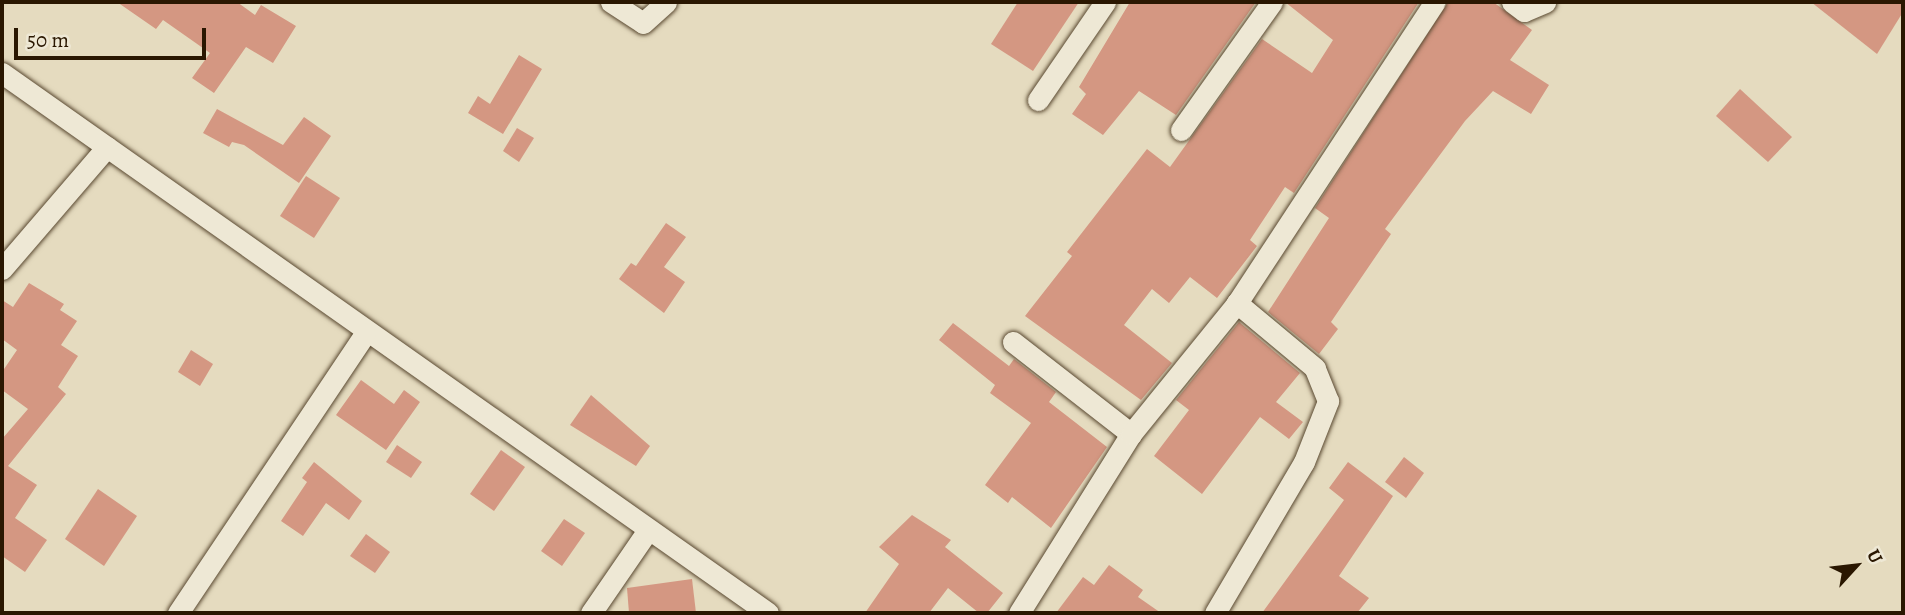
<!DOCTYPE html>
<style>
body{margin:0}
#map{position:relative;width:1905px;height:615px;overflow:hidden;background:#e5dbbf;font-family:Alegreya,serif}
div>[style]{position:absolute}
.building>*{inset:0;background:#d49782}
.roads{filter:drop-shadow(0 0 2px #594830) drop-shadow(0 0 2px #594830)}
.street>*{height:21px;margin:-10.5px;padding:0 10.5px;transform-origin:10.5px;border-radius:10.5px;background:#eee8d5}
span{translate:-50% -50%;white-space:nowrap;text-align:center;line-height:1.15;-webkit-text-stroke:6px #eee8d5;paint-order:stroke}
.frame{position:absolute;inset:0;border:4px solid #2a1701;pointer-events:none}
.north{position:absolute;left:1821px;top:531px;width:70px;height:70px;-webkit-text-stroke:5px #eee8d5;paint-order:stroke;rotate:63deg;font-size:19px;font-weight:700;line-height:28px;text-align:center;color:#2a1701}
.north::after{content:'';display:block;margin:auto;width:24px;height:32px;background:#2a1701;clip-path:polygon(50% 0,100% 100%,50% 72%,0 100%)}
.scale{position:absolute;left:14px;top:28px;width:192px;height:32px;box-sizing:border-box;border:4px solid #2a1701;border-top:0;padding-left:9px;font-size:21px;line-height:24px;white-space:nowrap;color:#2a1701;-webkit-text-stroke:5px #eee8d5;paint-order:stroke}
</style>
<div id="map">
<div class="building">
<i style="clip-path:polygon(117px 2px,237px 2px,255px 15px,261px 5px,296px 26px,273px 63px,246px 47px,214px 93px,192px 78px,210px 53px,163px 20px,156px 29px)"></i>
<i style="clip-path:polygon(1018px 2px,1079px 2px,1033px 71px,991px 44px)"></i>
<i style="clip-path:polygon(1130px 2px,1256px 2px,1176px 115px,1139px 91px,1103px 135px,1072px 114px,1086px 94px,1079px 87px)"></i>
<i style="clip-path:polygon(1285px 2px,1419px 2px,1294px 193px,1285px 187px,1250px 240px,1257px 246px,1217px 298px,1190px 277px,1169px 303px,1152px 289px,1124px 325px,1172px 363px,1141px 400px,1025px 316px,1072px 256px,1067px 252px,1147px 149px,1170px 167px,1262px 39px,1312px 73px,1333px 40px)"></i>
<i style="clip-path:polygon(1448px 2px,1493px 2px,1532px 30px,1510px 60px,1549px 85px,1531px 114px,1493px 91px,1465px 121px,1385px 229px,1391px 234px,1331px 322px,1338px 329px,1319px 354px,1268px 312px,1329px 218px,1315px 208px)"></i>
<i style="clip-path:polygon(1811px 2px,1903px 2px,1903px 12px,1877px 54px)"></i>
<i style="clip-path:polygon(519px 55px,542px 69px,503px 134px,468px 113px,478px 96px,490px 104px)"></i>
<i style="clip-path:polygon(1740px 89px,1792px 137px,1768px 162px,1716px 116px)"></i>
<i style="clip-path:polygon(217px 109px,283px 145px,304px 117px,331px 136px,299px 183px,244px 145px,232px 142px,229px 147px,203px 133px)"></i>
<i style="clip-path:polygon(517px 128px,534px 138px,519px 162px,503px 151px)"></i>
<i style="clip-path:polygon(306px 176px,340px 198px,314px 238px,280px 216px)"></i>
<i style="clip-path:polygon(666px 223px,686px 237px,664px 267px,685px 282px,664px 313px,619px 279px,631px 263px,636px 266px)"></i>
<i style="clip-path:polygon(29px 283px,64px 304px,60px 310px,77px 321px,61px 345px,78px 356px,58px 387px,66px 394px,8px 466px,37px 485px,15px 518px,47px 540px,25px 572px,2px 556px,2px 439px,28px 409px,2px 390px,2px 372px,17px 350px,2px 339px,2px 300px,13px 307px)"></i>
<i style="clip-path:polygon(1239px 322px,1300px 373px,1276px 402px,1303px 422px,1289px 439px,1260px 417px,1202px 494px,1154px 456px,1189px 410px,1176px 400px)"></i>
<i style="clip-path:polygon(953px 323px,1009px 366px,1014px 359px,1056px 392px,1049px 402px,1107px 447px,1051px 528px,1012px 497px,1008px 503px,985px 485px,1031px 423px,990px 393px,995px 385px,939px 340px)"></i>
<i style="clip-path:polygon(191px 350px,213px 364px,200px 386px,178px 372px)"></i>
<i style="clip-path:polygon(361px 380px,394px 404px,404px 390px,420px 402px,386px 450px,336px 415px)"></i>
<i style="clip-path:polygon(591px 395px,650px 446px,636px 466px,570px 425px)"></i>
<i style="clip-path:polygon(397px 445px,422px 462px,411px 478px,386px 462px)"></i>
<i style="clip-path:polygon(501px 450px,525px 467px,494px 511px,470px 494px)"></i>
<i style="clip-path:polygon(1404px 457px,1424px 473px,1406px 498px,1385px 482px)"></i>
<i style="clip-path:polygon(314px 462px,362px 501px,349px 520px,326px 503px,303px 536px,281px 521px,307px 482px,302px 478px)"></i>
<i style="clip-path:polygon(1348px 462px,1393px 496px,1339px 576px,1369px 598px,1357px 613px,1262px 613px,1344px 500px,1329px 488px)"></i>
<i style="clip-path:polygon(98px 489px,137px 516px,104px 566px,65px 539px)"></i>
<i style="clip-path:polygon(912px 515px,951px 540px,945px 547px,1003px 593px,987px 613px,979px 613px,948px 588px,929px 613px,865px 613px,899px 564px,879px 547px)"></i>
<i style="clip-path:polygon(564px 519px,585px 533px,562px 566px,541px 551px)"></i>
<i style="clip-path:polygon(366px 534px,390px 552px,375px 573px,350px 556px)"></i>
<i style="clip-path:polygon(1109px 565px,1143px 590px,1138px 597px,1161px 613px,1056px 613px,1083px 577px,1094px 585px)"></i>
<i style="clip-path:polygon(692px 579px,696px 613px,629px 613px,627px 588px)"></i>
</div>
<div class="roads">
<div class="street">
<i style="left:611px;top:2px;width:38px;rotate:33deg"></i>
<i style="left:643px;top:23px;width:31px;rotate:-42deg"></i>
<i style="left:1512px;top:2px;width:15px;rotate:37deg"></i>
<i style="left:1524px;top:11px;width:23px;rotate:-23deg"></i>
<i style="left:2px;top:73px;width:937px;rotate:35.18deg"></i>
<i style="left:1038px;top:100px;width:119px;rotate:-55.6deg"></i>
<i style="left:1181px;top:130px;width:157px;rotate:-54.6deg"></i>
<i style="left:2px;top:269px;width:161px;rotate:-49.3deg"></i>
<i style="left:1013px;top:342px;width:150px;rotate:37.9deg"></i>
<i style="left:178px;top:613px;width:336px;rotate:-56.2deg"></i>
<i style="left:591px;top:613px;width:101px;rotate:-55.5deg"></i>
<i style="left:1019px;top:613px;width:211px;rotate:-58deg"></i>
<i style="left:1131px;top:434px;width:169px;rotate:-51deg"></i>
<i style="left:1237px;top:303px;width:360px;rotate:-56.7deg"></i>
<i style="left:1215px;top:613px;width:175px;rotate:-59.5deg"></i>
<i style="left:1304px;top:462px;width:66px;rotate:-68.5deg"></i>
<i style="left:1328px;top:401px;width:35px;rotate:-112deg"></i>
<i style="left:1315px;top:368px;width:102px;rotate:-140.2deg"></i>
</div>
</div>
<div class="frame"></div>
<div class="north">U</div>
<div class="scale">50 m</div>
</div>
